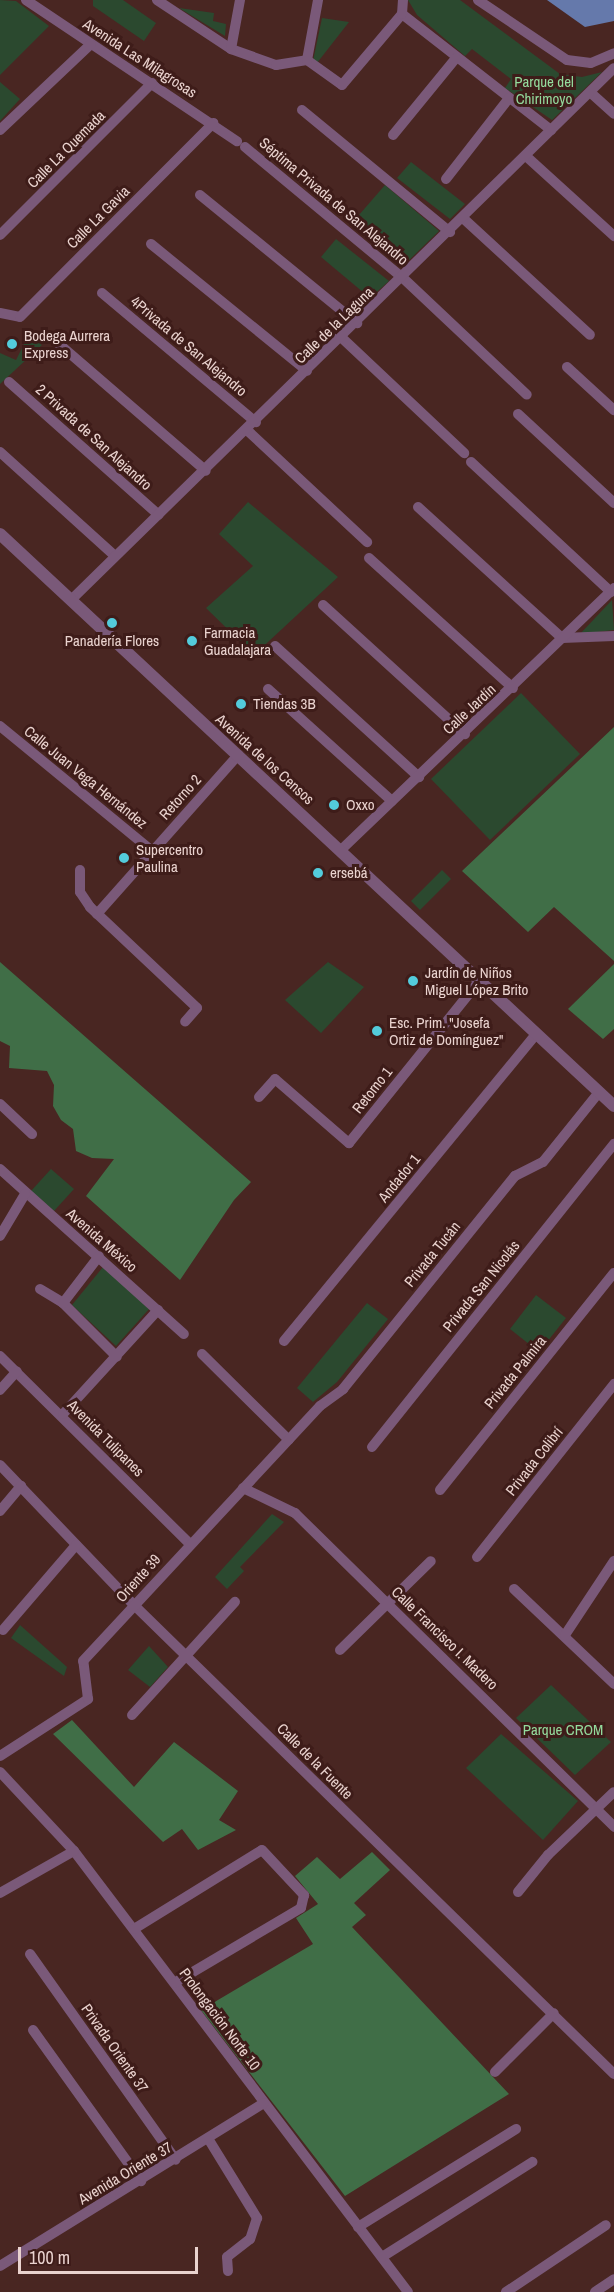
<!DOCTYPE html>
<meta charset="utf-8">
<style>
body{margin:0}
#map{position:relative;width:614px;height:2292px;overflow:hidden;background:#492622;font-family:"Archivo Narrow",sans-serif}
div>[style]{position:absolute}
.green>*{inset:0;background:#2b492f}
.forest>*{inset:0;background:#406e47}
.water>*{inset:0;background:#6579ab}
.minor>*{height:10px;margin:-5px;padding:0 5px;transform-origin:5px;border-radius:5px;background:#7a5979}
.tertiary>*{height:12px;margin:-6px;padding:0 6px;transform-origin:6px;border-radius:6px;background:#7a5979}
.dots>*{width:16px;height:16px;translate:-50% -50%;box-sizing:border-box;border:3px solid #3e1c19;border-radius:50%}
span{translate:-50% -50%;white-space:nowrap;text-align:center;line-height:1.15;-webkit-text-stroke:6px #3e1c19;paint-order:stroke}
.street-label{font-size:15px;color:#ead3cf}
.park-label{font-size:15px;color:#94db9d}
.poi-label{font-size:15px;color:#ead3cf}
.left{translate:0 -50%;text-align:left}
.scale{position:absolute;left:18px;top:2247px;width:180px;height:27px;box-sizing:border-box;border:3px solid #ead3cf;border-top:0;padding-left:8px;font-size:18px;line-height:21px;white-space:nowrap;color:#ead3cf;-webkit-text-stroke:4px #3e1c19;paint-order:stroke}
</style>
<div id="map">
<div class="green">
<i style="clip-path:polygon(0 0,16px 1px,49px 26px,0 75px)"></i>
<i style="clip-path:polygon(93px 0,123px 0,156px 23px,144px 41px,93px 6px)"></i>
<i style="clip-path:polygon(408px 0,460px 0,560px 74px,582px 77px,602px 72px,552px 120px,505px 88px,511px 79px,472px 49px,465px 56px,417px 15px)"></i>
<i style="clip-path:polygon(179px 8px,214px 13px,213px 21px,226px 24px,225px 36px)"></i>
<i style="clip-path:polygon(322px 18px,349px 22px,317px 63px,313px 61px)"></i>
<i style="clip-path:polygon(0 82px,20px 99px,0 121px)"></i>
<i style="clip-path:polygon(411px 162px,465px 204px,450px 219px,397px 178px)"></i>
<i style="clip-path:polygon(385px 185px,439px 231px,404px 265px,352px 223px)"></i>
<i style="clip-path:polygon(336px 239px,389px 281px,370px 298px,321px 257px)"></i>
<i style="clip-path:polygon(28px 336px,42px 345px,0 384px,0 353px,16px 360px)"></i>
<i style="clip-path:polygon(248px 502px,338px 577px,254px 655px,206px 608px,253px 566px,219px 534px)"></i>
<i style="clip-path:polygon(612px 600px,614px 630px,580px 634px)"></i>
<i style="clip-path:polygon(521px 693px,580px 754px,490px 840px,431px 779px)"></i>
<i style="clip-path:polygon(442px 870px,451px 879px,420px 910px,411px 901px)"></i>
<i style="clip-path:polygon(328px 962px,364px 987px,321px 1033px,285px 1000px)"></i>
<i style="clip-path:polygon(51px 1169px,74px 1189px,54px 1211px,31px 1191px)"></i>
<i style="clip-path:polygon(103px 1267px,150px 1308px,116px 1346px,72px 1305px)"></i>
<i style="clip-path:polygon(536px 1295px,566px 1318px,539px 1352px,510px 1329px)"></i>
<i style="clip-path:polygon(367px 1303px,388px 1319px,337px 1382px,313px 1402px,297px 1388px)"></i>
<i style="clip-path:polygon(272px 1514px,284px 1522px,240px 1567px,244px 1571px,227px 1589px,215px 1577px)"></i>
<i style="clip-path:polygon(20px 1625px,67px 1667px,64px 1676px,11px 1638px)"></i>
<i style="clip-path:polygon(149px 1646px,168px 1667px,150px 1687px,128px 1670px)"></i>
<i style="clip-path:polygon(551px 1685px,611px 1742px,575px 1775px,516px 1718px)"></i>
<i style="clip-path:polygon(501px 1734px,578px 1801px,543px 1840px,466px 1768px)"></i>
</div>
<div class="forest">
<i style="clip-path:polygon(614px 727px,614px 961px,554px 907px,528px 932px,462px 871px)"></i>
<i style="clip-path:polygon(0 962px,251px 1182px,234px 1200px,180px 1280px,86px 1196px,114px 1159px,92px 1158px,76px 1151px,73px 1129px,61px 1120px,53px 1106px,54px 1085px,47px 1071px,9px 1068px,10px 1046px,0 1041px)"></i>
<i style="clip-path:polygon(614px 964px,614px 1029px,603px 1039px,568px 1009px)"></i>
<i style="clip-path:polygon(72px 1720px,134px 1787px,174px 1742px,238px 1791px,219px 1820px,236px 1830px,198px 1850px,182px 1829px,163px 1842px,53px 1734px)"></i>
<i style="clip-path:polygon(372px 1852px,390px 1870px,354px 1903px,366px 1915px,352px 1927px,509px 2094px,345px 2196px,201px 2010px,313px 1944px,296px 1918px,318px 1904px,295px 1876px,317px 1857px,340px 1879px)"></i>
</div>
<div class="water">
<i style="clip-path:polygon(547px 0,614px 0,614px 21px,585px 27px)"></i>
</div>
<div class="minor">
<i style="left:26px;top:0;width:254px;rotate:33.8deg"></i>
<i style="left:157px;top:0;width:89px;rotate:33.5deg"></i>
<i style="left:231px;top:49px;width:48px;rotate:19.6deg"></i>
<i style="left:276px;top:65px;width:31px;rotate:-9deg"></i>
<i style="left:307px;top:60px;width:43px;rotate:35.5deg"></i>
<i style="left:342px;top:85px;width:93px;rotate:-49.8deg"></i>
<i style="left:478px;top:0;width:107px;rotate:34deg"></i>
<i style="left:567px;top:60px;width:24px;rotate:7deg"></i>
<i style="left:591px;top:63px;width:25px;rotate:-23deg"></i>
<i style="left:402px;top:14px;width:189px;rotate:37.9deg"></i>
<i style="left:402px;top:14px;width:14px;rotate:-86deg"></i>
<i style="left:231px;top:49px;width:50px;rotate:-79.6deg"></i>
<i style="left:307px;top:60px;width:61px;rotate:-79.6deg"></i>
<i style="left:591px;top:93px;width:31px;rotate:42deg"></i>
<i style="left:302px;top:110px;width:192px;rotate:39.5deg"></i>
<i style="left:0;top:130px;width:125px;rotate:-43.4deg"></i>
<i style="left:393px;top:135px;width:99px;rotate:-50.7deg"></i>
<i style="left:245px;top:147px;width:205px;rotate:39.7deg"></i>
<i style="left:403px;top:278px;width:170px;rotate:43.3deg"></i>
<i style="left:527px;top:157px;width:118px;rotate:42.2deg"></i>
<i style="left:446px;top:179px;width:103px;rotate:-52.1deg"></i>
<i style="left:200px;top:195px;width:203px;rotate:39.2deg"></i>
<i style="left:464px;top:219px;width:171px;rotate:42.6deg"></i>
<i style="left:0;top:235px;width:215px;rotate:-45deg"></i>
<i style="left:151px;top:244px;width:201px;rotate:39.1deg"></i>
<i style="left:102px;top:293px;width:201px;rotate:40deg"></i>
<i style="left:0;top:313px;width:20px;rotate:11deg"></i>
<i style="left:20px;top:317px;width:274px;rotate:-45.1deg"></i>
<i style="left:52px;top:338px;width:203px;rotate:40.8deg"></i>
<i style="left:342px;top:338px;width:168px;rotate:43.3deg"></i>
<i style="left:567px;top:367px;width:64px;rotate:42.5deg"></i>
<i style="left:9px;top:382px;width:200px;rotate:41.6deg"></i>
<i style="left:518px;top:414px;width:131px;rotate:42.8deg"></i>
<i style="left:248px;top:431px;width:163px;rotate:43deg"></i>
<i style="left:0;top:452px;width:155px;rotate:42.1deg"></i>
<i style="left:471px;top:462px;width:191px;rotate:42.9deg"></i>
<i style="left:418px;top:507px;width:195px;rotate:42.3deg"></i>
<i style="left:562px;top:638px;width:52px;rotate:-2.2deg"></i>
<i style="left:369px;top:558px;width:194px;rotate:42.1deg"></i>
<i style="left:71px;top:600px;width:760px;rotate:-44.41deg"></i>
<i style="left:323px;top:605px;width:192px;rotate:42.3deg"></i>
<i style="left:275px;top:646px;width:195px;rotate:42.3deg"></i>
<i style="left:268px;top:689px;width:167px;rotate:42.1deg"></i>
<i style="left:0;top:726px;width:197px;rotate:39.4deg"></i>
<i style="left:342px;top:849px;width:377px;rotate:-43.8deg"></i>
<i style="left:80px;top:870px;width:22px;rotate:90deg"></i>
<i style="left:80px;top:892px;width:18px;rotate:56deg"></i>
<i style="left:90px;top:907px;width:147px;rotate:43.3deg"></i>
<i style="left:197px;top:1008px;width:18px;rotate:131deg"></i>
<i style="left:97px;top:914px;width:213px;rotate:-48.4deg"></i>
<i style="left:259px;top:1097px;width:24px;rotate:-48deg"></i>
<i style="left:275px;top:1079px;width:98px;rotate:40.9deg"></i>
<i style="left:349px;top:1143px;width:209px;rotate:-51.2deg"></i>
<i style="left:0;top:1104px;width:44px;rotate:43.2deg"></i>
<i style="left:0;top:1169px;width:247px;rotate:41.9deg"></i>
<i style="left:0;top:1236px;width:49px;rotate:-59.2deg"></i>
<i style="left:40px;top:1289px;width:27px;rotate:31deg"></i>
<i style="left:63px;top:1303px;width:76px;rotate:45deg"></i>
<i style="left:63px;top:1303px;width:59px;rotate:-52.5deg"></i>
<i style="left:284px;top:1341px;width:397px;rotate:-50.6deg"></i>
<i style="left:202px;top:1354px;width:122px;rotate:44.7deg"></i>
<i style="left:0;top:1356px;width:266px;rotate:44.7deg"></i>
<i style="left:0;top:1390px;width:25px;rotate:-48deg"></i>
<i style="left:63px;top:1414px;width:141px;rotate:-47.6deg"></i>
<i style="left:372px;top:1447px;width:388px;rotate:-51.4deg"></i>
<i style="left:0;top:1465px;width:194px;rotate:46.3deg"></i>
<i style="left:134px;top:1605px;width:671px;rotate:44.34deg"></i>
<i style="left:243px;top:1488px;width:58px;rotate:25.7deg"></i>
<i style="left:295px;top:1513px;width:448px;rotate:44.5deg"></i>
<i style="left:440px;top:1490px;width:278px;rotate:-51.3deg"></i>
<i style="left:0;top:1511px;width:33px;rotate:-50deg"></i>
<i style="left:477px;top:1557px;width:221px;rotate:-51.6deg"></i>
<i style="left:514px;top:1589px;width:138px;rotate:43.5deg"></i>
<i style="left:3px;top:1630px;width:112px;rotate:-49.3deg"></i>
<i style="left:565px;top:1635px;width:89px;rotate:-56.5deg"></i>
<i style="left:340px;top:1650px;width:127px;rotate:-44.4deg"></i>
<i style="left:132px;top:1715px;width:153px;rotate:-47.7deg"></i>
<i style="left:0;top:1756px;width:105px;rotate:-32.9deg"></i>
<i style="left:88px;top:1699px;width:38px;rotate:-97deg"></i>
<i style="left:83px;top:1661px;width:348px;rotate:-47.1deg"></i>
<i style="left:320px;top:1406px;width:29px;rotate:-36deg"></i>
<i style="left:343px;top:1389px;width:274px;rotate:-51.1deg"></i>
<i style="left:515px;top:1176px;width:31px;rotate:-27deg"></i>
<i style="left:543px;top:1162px;width:90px;rotate:-51.3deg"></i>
<i style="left:0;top:1772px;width:108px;rotate:46.9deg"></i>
<i style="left:74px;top:1851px;width:553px;rotate:52.86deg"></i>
<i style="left:518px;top:1892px;width:48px;rotate:-51deg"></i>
<i style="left:548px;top:1855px;width:91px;rotate:-43.7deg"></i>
<i style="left:0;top:1893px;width:85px;rotate:-29.6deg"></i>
<i style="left:134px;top:1929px;width:150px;rotate:-31.7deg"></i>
<i style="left:262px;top:1850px;width:62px;rotate:47deg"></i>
<i style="left:304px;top:1895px;width:13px;rotate:103deg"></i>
<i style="left:301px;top:1908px;width:147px;rotate:149.4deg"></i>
<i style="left:30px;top:1954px;width:252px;rotate:54.7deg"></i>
<i style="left:33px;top:2030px;width:186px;rotate:54.4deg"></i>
<i style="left:495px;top:2072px;width:83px;rotate:-45deg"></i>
<i style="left:209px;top:2140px;width:92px;rotate:58.4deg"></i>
<i style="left:257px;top:2218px;width:22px;rotate:108deg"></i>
<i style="left:250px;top:2239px;width:29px;rotate:142deg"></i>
<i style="left:227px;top:2257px;width:14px;rotate:86deg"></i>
<i style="left:358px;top:2227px;width:186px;rotate:-31.8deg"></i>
<i style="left:382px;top:2257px;width:178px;rotate:-32.3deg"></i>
<i style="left:0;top:2266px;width:310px;rotate:-31.7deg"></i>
<i style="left:506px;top:2292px;width:120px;rotate:-33.8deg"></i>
<i style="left:595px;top:2292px;width:23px;rotate:-34deg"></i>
</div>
<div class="tertiary">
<i style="left:0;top:534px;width:839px;rotate:42.97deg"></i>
</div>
<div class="dots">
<i style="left:12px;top:344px;background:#53cbdb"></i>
<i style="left:112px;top:623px;background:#53cbdb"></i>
<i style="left:192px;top:641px;background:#53cbdb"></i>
<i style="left:241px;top:704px;background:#53cbdb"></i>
<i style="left:334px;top:805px;background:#53cbdb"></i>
<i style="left:124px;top:858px;background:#53cbdb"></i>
<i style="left:318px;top:873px;background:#53cbdb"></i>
<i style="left:413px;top:981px;background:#53cbdb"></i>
<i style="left:377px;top:1031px;background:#53cbdb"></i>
</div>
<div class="street-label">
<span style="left:140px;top:58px;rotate:33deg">Avenida Las Milagrosas</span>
<span style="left:66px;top:149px;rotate:-45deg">Calle La Quemada</span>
<span style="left:334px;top:201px;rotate:40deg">Séptima Privada de San Alejandro</span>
<span style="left:98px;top:217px;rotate:-45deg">Calle La Gavia</span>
<span style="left:334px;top:325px;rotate:-44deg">Calle de la Laguna</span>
<span style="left:189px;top:346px;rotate:40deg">4Privada de San Alejandro</span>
<span style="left:94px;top:437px;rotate:42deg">2 Privada de San Alejandro</span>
<span style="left:469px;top:709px;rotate:-43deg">Calle Jardín</span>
<span style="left:265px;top:759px;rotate:42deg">Avenida de los Censos</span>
<span style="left:86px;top:777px;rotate:39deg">Calle Juan Vega Hernández</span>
<span style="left:180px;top:797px;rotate:-48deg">Retorno 2</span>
<span style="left:372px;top:1090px;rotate:-52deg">Retorno 1</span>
<span style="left:399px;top:1178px;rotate:-51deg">Andador 1</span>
<span style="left:102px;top:1240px;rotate:41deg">Avenida México</span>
<span style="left:432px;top:1254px;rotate:-51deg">Privada Tucán</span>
<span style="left:481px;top:1286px;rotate:-51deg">Privada San Nicolás</span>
<span style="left:515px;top:1372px;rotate:-51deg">Privada Palmira</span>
<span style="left:106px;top:1438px;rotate:45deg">Avenida Tulipanes</span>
<span style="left:534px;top:1461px;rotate:-52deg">Privada Colibrí</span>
<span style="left:138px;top:1578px;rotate:-48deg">Oriente 39</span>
<span style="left:445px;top:1638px;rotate:44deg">Calle Francisco I. Madero</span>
<span style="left:315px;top:1761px;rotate:45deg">Calle de la Fuente</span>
<span style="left:220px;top:2019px;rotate:53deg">Prolongación Norte 10</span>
<span style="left:115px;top:2048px;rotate:55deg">Privada Oriente 37</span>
<span style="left:125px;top:2173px;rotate:-31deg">Avenida Oriente 37</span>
</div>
<div class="park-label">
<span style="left:544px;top:90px">Parque del<br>Chirimoyo</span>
<span style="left:563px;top:1730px">Parque CROM</span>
</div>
<div class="poi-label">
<span class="left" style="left:24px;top:344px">Bodega Aurrera<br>Express</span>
<span class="left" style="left:204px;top:641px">Farmacia<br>Guadalajara</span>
<span style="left:112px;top:641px">Panadería Flores</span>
<span class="left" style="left:253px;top:704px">Tiendas 3B</span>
<span class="left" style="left:346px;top:805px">Oxxo</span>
<span class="left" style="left:136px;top:858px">Supercentro<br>Paulina</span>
<span class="left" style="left:330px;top:873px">ersebá</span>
<span class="left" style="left:425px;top:981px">Jardín de Niños<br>Miguel López Brito</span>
<span class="left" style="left:389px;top:1031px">Esc. Prim. "Josefa<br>Ortiz de Domínguez"</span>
</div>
<div class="scale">100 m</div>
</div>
